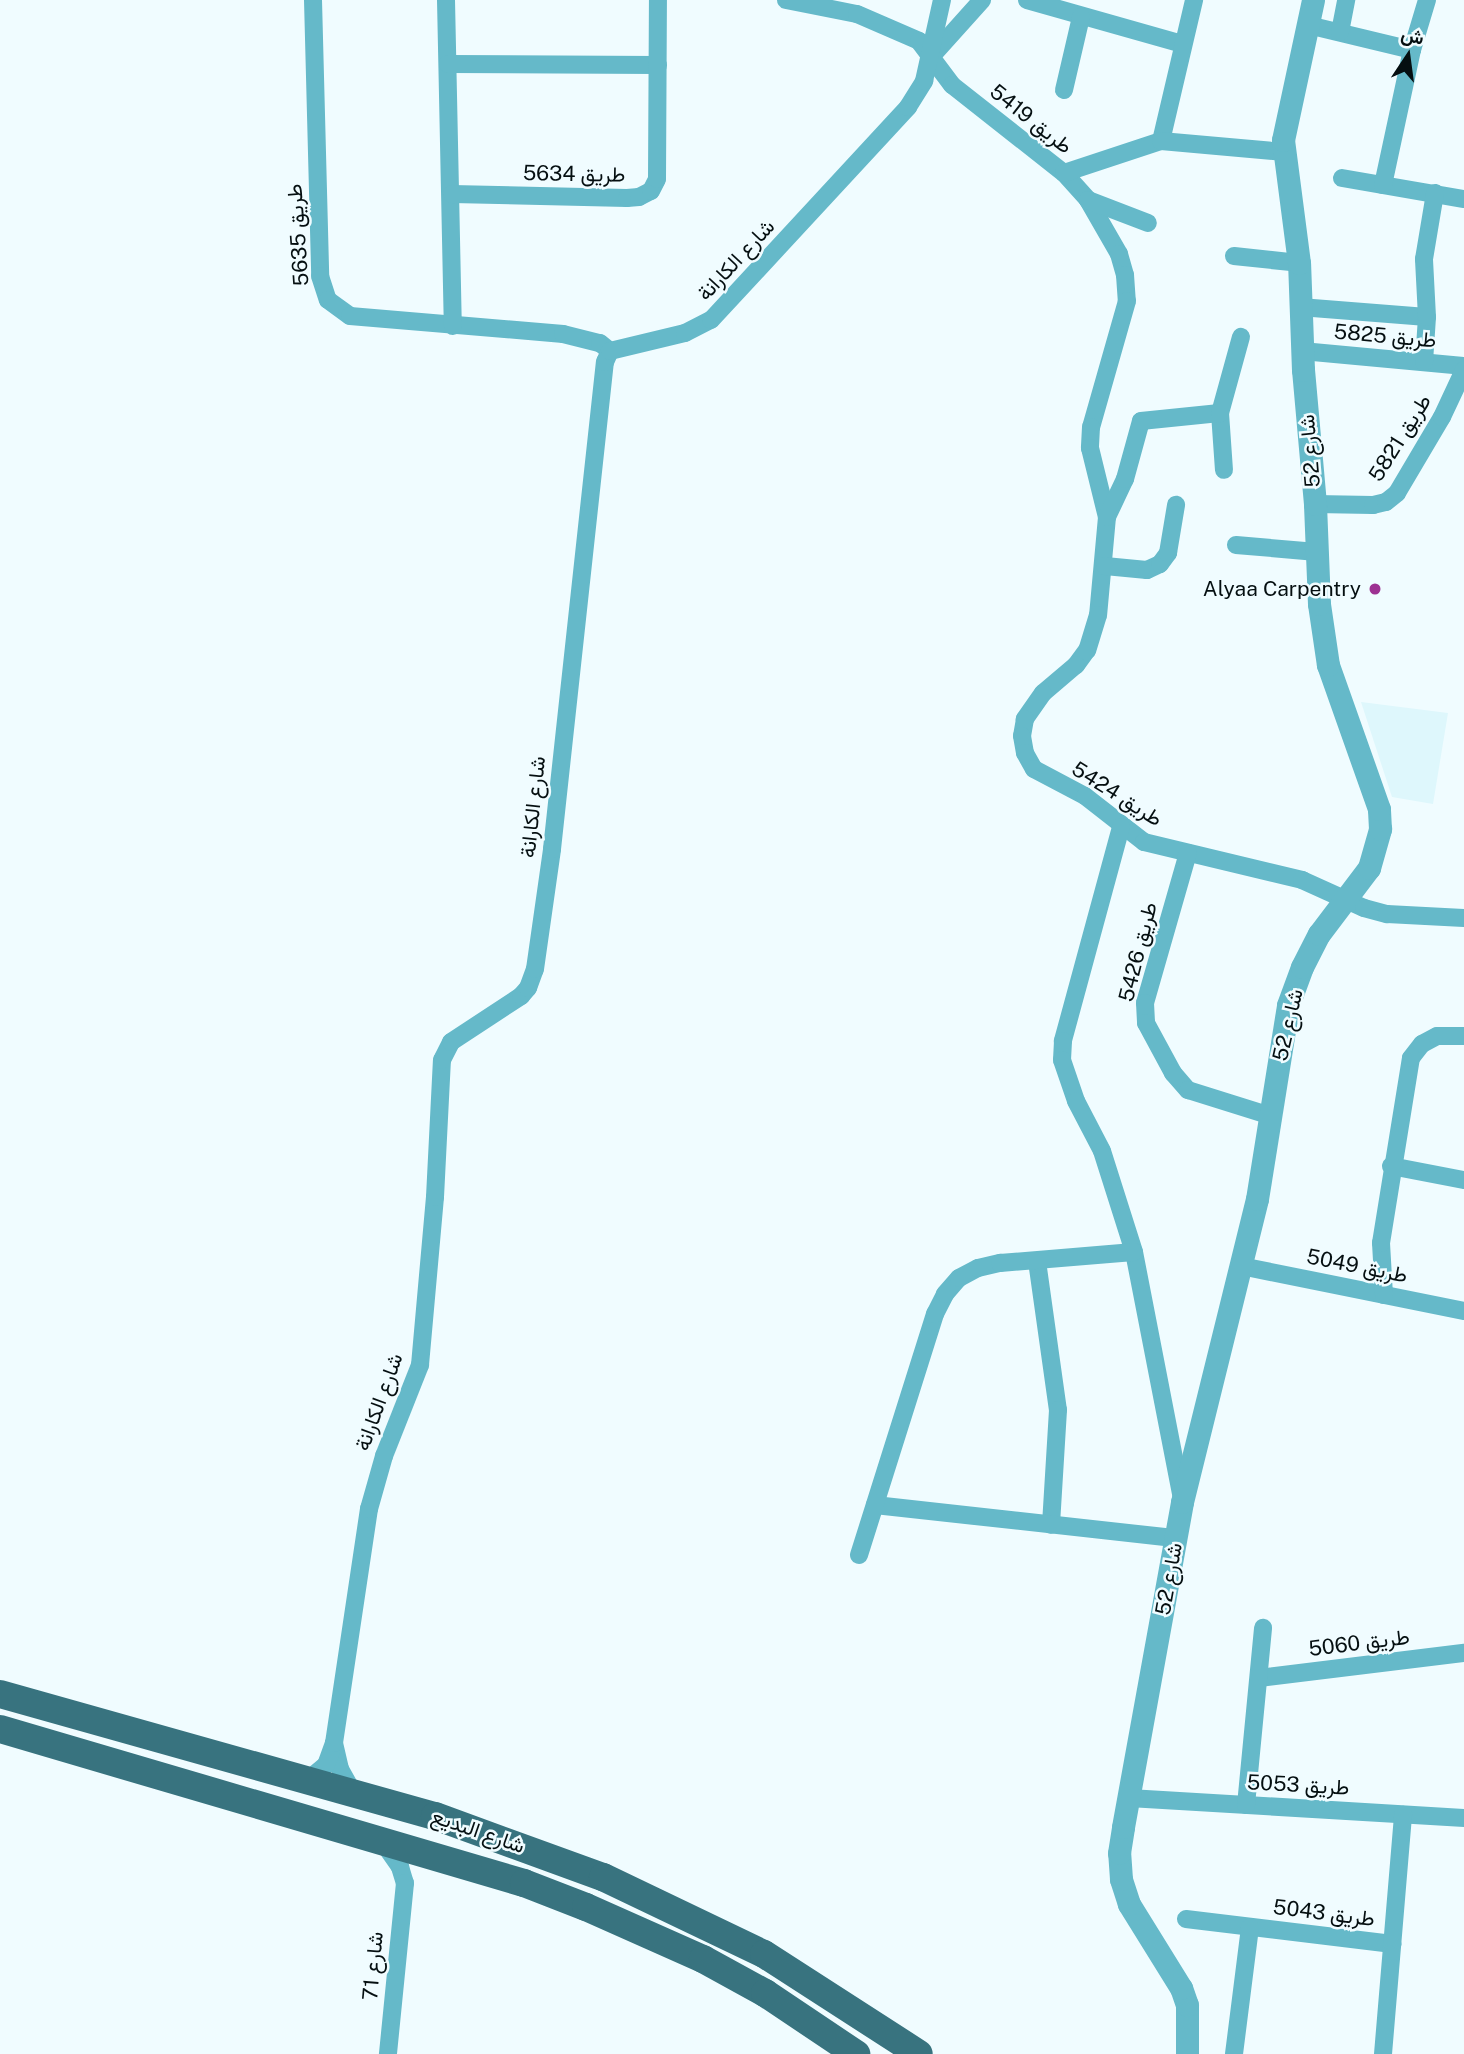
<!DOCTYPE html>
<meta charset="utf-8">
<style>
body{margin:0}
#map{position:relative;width:1464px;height:2054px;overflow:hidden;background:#f0fcff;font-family:"Public Sans",Vazirmatn,sans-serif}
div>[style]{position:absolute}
.built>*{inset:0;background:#def7fc}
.minor>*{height:18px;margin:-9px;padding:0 9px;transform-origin:9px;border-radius:9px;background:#65b9c9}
.tertiary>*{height:23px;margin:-11.5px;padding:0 11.5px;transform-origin:11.5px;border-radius:11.5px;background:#65b9c9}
.primary>*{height:28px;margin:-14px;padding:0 14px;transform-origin:14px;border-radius:14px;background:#38737f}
.dots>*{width:19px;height:19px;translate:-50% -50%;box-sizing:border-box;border:4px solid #f0fcff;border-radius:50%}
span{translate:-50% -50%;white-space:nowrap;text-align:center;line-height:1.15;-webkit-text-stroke:5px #f0fcff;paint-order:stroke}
.street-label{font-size:21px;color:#050f11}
.poi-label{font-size:21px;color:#050f11}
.right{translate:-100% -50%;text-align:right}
.north{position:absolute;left:1373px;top:21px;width:70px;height:70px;-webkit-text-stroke:5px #f0fcff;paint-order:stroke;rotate:13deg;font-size:19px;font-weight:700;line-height:28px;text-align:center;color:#050f11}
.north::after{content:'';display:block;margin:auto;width:24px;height:32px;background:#050f11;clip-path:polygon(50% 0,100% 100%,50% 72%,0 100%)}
</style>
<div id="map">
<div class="built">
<i style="clip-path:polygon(1361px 702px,1448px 713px,1433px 804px,1392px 797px)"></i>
</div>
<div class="minor">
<i style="left:313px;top:0;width:276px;rotate:88.5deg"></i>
<i style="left:320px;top:276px;width:25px;rotate:72deg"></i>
<i style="left:328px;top:300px;width:27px;rotate:36deg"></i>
<i style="left:350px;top:316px;width:214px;rotate:4.8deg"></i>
<i style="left:563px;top:334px;width:38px;rotate:14deg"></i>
<i style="left:600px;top:343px;width:13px;rotate:39deg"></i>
<i style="left:446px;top:0;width:326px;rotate:88.8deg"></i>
<i style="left:786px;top:0;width:72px;rotate:11.2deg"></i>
<i style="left:857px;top:14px;width:68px;rotate:23.5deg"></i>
<i style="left:919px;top:41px;width:55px;rotate:53.1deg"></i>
<i style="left:952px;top:85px;width:142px;rotate:38.2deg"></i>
<i style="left:1064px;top:173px;width:36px;rotate:48deg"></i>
<i style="left:1088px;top:200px;width:62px;rotate:60.1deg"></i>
<i style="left:1119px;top:254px;width:22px;rotate:74deg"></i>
<i style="left:1125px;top:275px;width:26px;rotate:86deg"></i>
<i style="left:1127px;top:301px;width:131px;rotate:105.9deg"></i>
<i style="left:1091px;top:427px;width:21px;rotate:93deg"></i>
<i style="left:1090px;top:448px;width:71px;rotate:76.2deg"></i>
<i style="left:1107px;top:517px;width:98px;rotate:95.2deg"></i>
<i style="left:1098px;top:615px;width:37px;rotate:107deg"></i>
<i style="left:1087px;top:650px;width:19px;rotate:126deg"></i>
<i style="left:1076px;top:665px;width:43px;rotate:139.7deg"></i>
<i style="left:1043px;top:693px;width:32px;rotate:125deg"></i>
<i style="left:1025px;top:719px;width:17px;rotate:100deg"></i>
<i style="left:1022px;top:736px;width:17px;rotate:80deg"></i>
<i style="left:1025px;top:753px;width:18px;rotate:61deg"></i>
<i style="left:1034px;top:769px;width:58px;rotate:27.9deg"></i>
<i style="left:1085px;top:796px;width:75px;rotate:37.9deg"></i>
<i style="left:1144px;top:842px;width:163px;rotate:13.5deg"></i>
<i style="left:1302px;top:880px;width:68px;rotate:24.3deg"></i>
<i style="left:1364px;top:908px;width:24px;rotate:15deg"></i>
<i style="left:1387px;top:914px;width:77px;rotate:3deg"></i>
<i style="left:1027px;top:0;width:162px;rotate:15.8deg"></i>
<i style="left:1308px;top:25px;width:107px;rotate:13.5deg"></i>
<i style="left:1340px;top:32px;width:33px;rotate:-79deg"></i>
<i style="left:930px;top:58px;width:78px;rotate:-48.1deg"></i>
<i style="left:448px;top:64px;width:210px;rotate:0.3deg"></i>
<i style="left:1064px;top:90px;width:75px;rotate:-76.9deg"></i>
<i style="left:1161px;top:141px;width:145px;rotate:-76.8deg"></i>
<i style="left:1064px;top:173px;width:102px;rotate:-18.3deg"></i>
<i style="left:1161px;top:141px;width:124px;rotate:5.1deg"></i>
<i style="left:1342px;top:178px;width:124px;rotate:9.8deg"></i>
<i style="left:1383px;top:185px;width:138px;rotate:-77.9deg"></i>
<i style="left:1412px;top:50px;width:52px;rotate:-73.3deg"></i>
<i style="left:452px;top:194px;width:175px;rotate:1.3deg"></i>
<i style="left:627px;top:198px;width:12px;rotate:-5deg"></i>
<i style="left:639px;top:197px;width:13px;rotate:-27deg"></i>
<i style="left:651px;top:191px;width:13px;rotate:-63deg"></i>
<i style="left:657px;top:179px;width:179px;rotate:-89.7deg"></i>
<i style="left:1088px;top:200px;width:64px;rotate:21deg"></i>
<i style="left:1234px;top:256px;width:65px;rotate:6.1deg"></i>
<i style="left:1300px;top:307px;width:127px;rotate:4.5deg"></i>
<i style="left:1302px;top:351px;width:163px;rotate:5.3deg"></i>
<i style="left:1424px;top:362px;width:45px;rotate:-86.2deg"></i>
<i style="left:1427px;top:317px;width:58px;rotate:-93deg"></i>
<i style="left:1424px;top:259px;width:67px;rotate:-80.5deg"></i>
<i style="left:1220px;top:413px;width:57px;rotate:86deg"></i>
<i style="left:1315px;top:504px;width:58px;rotate:1deg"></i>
<i style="left:1373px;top:505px;width:13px;rotate:-13deg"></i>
<i style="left:1386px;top:502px;width:14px;rotate:-39deg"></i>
<i style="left:1397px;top:493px;width:88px;rotate:-59.4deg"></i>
<i style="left:1442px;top:417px;width:52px;rotate:-64.9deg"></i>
<i style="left:1107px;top:517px;width:42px;rotate:-64.7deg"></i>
<i style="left:1125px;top:479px;width:60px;rotate:-74.6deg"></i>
<i style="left:1141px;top:421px;width:79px;rotate:-5.8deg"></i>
<i style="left:1220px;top:413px;width:79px;rotate:-74.6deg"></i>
<i style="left:1236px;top:545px;width:81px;rotate:4.9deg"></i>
<i style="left:1105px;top:566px;width:42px;rotate:5.4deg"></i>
<i style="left:1147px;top:570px;width:14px;rotate:-25deg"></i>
<i style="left:1160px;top:564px;width:14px;rotate:-54deg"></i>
<i style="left:1168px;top:553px;width:49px;rotate:-80.5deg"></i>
<i style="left:1121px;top:827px;width:222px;rotate:105.2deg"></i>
<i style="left:1063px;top:1041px;width:19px;rotate:93deg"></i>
<i style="left:1062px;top:1060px;width:43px;rotate:71.1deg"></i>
<i style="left:1076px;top:1101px;width:56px;rotate:62.5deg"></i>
<i style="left:1102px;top:1151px;width:106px;rotate:72.4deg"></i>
<i style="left:1134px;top:1252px;width:251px;rotate:79deg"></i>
<i style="left:1188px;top:853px;width:156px;rotate:106deg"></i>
<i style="left:1145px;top:1003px;width:20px;rotate:87deg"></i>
<i style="left:1146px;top:1023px;width:57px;rotate:61.6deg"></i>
<i style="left:1173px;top:1073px;width:23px;rotate:49deg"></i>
<i style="left:1188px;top:1090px;width:87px;rotate:17.4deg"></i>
<i style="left:1391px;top:1166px;width:74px;rotate:10.9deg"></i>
<i style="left:1037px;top:1261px;width:150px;rotate:82deg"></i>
<i style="left:1058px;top:1410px;width:115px;rotate:93.5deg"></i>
<i style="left:1241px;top:1266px;width:227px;rotate:11.4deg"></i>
<i style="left:1384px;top:1295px;width:52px;rotate:-93.3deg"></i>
<i style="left:1381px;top:1243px;width:187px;rotate:-80.8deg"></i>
<i style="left:1411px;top:1058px;width:18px;rotate:-52deg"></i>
<i style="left:1422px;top:1044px;width:17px;rotate:-28deg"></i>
<i style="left:1437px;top:1036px;width:27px"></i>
<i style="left:875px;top:1505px;width:303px;rotate:6.3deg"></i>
<i style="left:859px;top:1555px;width:253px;rotate:-72.5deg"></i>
<i style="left:935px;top:1314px;width:22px;rotate:-63deg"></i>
<i style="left:945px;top:1294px;width:21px;rotate:-49deg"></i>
<i style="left:959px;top:1278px;width:21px;rotate:-28deg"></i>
<i style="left:978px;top:1268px;width:23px;rotate:-13deg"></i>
<i style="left:1000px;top:1263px;width:134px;rotate:-4.7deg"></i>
<i style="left:1259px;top:1678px;width:207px;rotate:-7deg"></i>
<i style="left:334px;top:1743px;width:27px;rotate:77deg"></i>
<i style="left:340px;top:1769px;width:26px;rotate:61deg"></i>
<i style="left:308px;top:1780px;width:23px;rotate:-40deg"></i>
<i style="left:326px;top:1765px;width:23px;rotate:-70deg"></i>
<i style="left:334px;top:1743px;width:237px;rotate:-81.5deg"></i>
<i style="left:369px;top:1509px;width:55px;rotate:-74.2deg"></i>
<i style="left:384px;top:1456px;width:98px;rotate:-68.4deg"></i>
<i style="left:420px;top:1365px;width:169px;rotate:-84.9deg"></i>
<i style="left:435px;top:1197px;width:137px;rotate:-87.1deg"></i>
<i style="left:442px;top:1060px;width:20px;rotate:-63deg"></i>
<i style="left:451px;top:1042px;width:84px;rotate:-33.3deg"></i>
<i style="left:521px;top:996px;width:11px;rotate:-49deg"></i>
<i style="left:528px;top:988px;width:20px;rotate:-70deg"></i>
<i style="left:535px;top:969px;width:121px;rotate:-81.9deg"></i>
<i style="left:552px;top:849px;width:490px;rotate:-83.8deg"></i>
<i style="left:605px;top:362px;width:12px;rotate:-66deg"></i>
<i style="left:610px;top:351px;width:77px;rotate:-13.5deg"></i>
<i style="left:685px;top:333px;width:29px;rotate:-27deg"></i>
<i style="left:711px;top:320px;width:290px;rotate:-47.2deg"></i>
<i style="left:908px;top:107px;width:31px;rotate:-58deg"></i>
<i style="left:924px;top:81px;width:83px;rotate:-77.5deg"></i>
<i style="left:1129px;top:1798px;width:336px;rotate:3.4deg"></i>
<i style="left:1246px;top:1805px;width:178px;rotate:-84.5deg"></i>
<i style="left:382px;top:1841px;width:32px;rotate:55deg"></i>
<i style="left:400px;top:1867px;width:17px;rotate:73deg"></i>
<i style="left:405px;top:1883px;width:172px;rotate:95.7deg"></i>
<i style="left:1186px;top:1919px;width:208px;rotate:6.9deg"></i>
<i style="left:1234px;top:2054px;width:128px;rotate:-82.8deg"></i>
<i style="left:1383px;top:2054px;width:240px;rotate:-85.2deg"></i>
</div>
<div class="tertiary">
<i style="left:1187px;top:2054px;width:49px;rotate:-90deg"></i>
<i style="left:1187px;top:2005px;width:18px;rotate:-109deg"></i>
<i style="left:1181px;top:1988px;width:99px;rotate:-121.8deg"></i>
<i style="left:1129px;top:1904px;width:26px;rotate:-108deg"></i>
<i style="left:1121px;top:1879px;width:26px;rotate:-94deg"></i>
<i style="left:1119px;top:1853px;width:26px;rotate:-81deg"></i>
<i style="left:1123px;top:1827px;width:330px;rotate:-79.7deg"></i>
<i style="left:1182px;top:1502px;width:312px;rotate:-76.1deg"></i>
<i style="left:1257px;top:1199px;width:196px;rotate:-80.9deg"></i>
<i style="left:1288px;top:1005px;width:40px;rotate:-69.8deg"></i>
<i style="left:1302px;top:967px;width:37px;rotate:-63deg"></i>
<i style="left:1319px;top:934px;width:83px;rotate:-52.9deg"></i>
<i style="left:1369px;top:868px;width:41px;rotate:-74.2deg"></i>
<i style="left:1380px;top:829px;width:20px;rotate:-93deg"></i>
<i style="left:1379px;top:809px;width:153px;rotate:-109.5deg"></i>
<i style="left:1328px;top:665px;width:62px;rotate:-98.4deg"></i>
<i style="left:1319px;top:604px;width:100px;rotate:-92.3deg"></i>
<i style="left:1315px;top:504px;width:135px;rotate:-95.1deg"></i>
<i style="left:1303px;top:370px;width:107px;rotate:-92.1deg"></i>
<i style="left:1299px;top:263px;width:124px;rotate:-97.4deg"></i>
<i style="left:1283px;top:140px;width:143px;rotate:-77.9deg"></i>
</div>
<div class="primary">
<i style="left:0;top:1694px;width:452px;rotate:15.7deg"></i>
<i style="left:435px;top:1816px;width:179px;rotate:20deg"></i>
<i style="left:603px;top:1877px;width:178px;rotate:25.6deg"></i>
<i style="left:764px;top:1954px;width:184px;rotate:32.8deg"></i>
<i style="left:0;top:1729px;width:546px;rotate:16.38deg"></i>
<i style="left:524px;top:1883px;width:66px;rotate:21.2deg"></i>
<i style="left:586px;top:1907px;width:128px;rotate:24deg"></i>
<i style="left:703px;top:1959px;width:71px;rotate:28.7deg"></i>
<i style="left:765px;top:1993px;width:110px;rotate:33.8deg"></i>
</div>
<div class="dots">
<i style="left:1375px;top:589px;background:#9d3192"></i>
</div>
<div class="street-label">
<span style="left:1031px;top:119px;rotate:38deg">طريق 5419</span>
<span style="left:574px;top:174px;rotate:1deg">طريق 5634</span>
<span style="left:298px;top:235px;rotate:-94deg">طريق 5635</span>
<span style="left:736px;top:260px;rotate:-47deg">شارع الكارانة</span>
<span style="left:1385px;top:336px;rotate:5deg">طريق 5825</span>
<span style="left:1400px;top:438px;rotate:-58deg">طريق 5821</span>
<span style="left:1310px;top:451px;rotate:-95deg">شارع 52</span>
<span style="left:1117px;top:794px;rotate:32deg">طريق 5424</span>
<span style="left:533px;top:807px;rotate:-84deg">شارع الكارانة</span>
<span style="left:1138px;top:952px;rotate:-76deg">طريق 5426</span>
<span style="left:1288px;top:1025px;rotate:-77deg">شارع 52</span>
<span style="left:1357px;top:1266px;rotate:11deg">طريق 5049</span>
<span style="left:379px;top:1402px;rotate:-70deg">شارع الكارانة</span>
<span style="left:1169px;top:1579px;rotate:-80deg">شارع 52</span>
<span style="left:1359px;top:1643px;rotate:-7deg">طريق 5060</span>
<span style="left:1298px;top:1785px;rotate:3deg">طريق 5053</span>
<span style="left:478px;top:1831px;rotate:19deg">شارع البديع</span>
<span style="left:1324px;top:1913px;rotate:7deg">طريق 5043</span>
<span style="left:373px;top:1966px;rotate:-85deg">شارع 71</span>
</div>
<div class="poi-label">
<span class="right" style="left:1361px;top:589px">Alyaa Carpentry</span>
</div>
<div class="north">ش</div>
</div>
